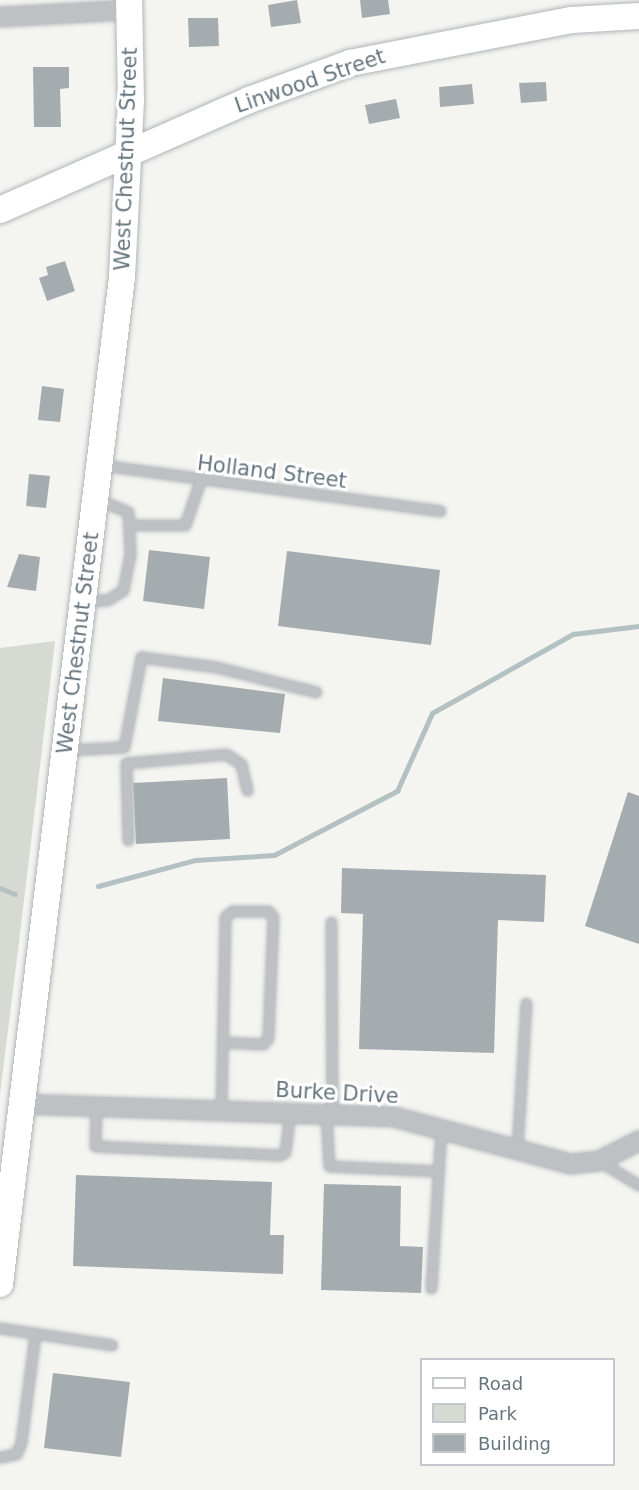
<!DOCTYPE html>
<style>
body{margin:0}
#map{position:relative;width:639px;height:1490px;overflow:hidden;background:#f4f4f1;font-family:"DejaVu Sans",sans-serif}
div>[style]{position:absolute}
.green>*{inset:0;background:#d6dad2}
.stream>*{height:5px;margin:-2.5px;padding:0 2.5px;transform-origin:2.5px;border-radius:2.5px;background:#b4c1c3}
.building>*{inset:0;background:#a5acb0}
.roads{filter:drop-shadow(0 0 2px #b0b5b8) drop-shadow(0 0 2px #b0b5b8)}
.lane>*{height:9px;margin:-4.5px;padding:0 4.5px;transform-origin:4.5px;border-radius:4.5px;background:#bdc1c4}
.street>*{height:18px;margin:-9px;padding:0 9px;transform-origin:9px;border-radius:9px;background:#bdc1c4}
.secondary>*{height:26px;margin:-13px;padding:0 13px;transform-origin:13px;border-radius:13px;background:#fff}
span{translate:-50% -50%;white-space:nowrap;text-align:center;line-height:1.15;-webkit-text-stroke:6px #fff;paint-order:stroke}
.street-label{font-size:21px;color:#66757e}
.legend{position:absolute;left:420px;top:1358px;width:195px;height:108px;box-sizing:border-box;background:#fff;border:2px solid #c2c8cb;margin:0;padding:8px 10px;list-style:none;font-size:18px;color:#66757e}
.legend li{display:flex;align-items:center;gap:12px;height:30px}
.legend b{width:30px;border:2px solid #c2c8cb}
</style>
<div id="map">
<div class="green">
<i style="clip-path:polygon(55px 641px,19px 942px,0 1094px,0 648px)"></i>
</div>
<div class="stream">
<i style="left:98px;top:886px;width:100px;rotate:-15deg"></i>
<i style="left:195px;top:860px;width:79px;rotate:-3.6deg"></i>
<i style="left:274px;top:855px;width:139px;rotate:-27.5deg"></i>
<i style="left:397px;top:791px;width:85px;rotate:-65.8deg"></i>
<i style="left:432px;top:713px;width:162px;rotate:-29.3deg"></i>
<i style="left:573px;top:634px;width:66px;rotate:-6.9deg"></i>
<i style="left:0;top:888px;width:16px;rotate:22deg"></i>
</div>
<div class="building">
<i style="clip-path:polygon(297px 0,301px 23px,271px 27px,268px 5px)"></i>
<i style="clip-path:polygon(360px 0,388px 0,390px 14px,362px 18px)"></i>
<i style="clip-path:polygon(188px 18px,218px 18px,219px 46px,189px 47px)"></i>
<i style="clip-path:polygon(33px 67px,69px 67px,69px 88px,60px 89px,61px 127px,34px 127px)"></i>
<i style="clip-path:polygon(546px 82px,547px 101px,521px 103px,519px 83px)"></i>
<i style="clip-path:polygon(472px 84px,474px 104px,440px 107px,439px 87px)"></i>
<i style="clip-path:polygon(396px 99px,400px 118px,369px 124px,365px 105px)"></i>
<i style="clip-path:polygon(65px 261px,75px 291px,47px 301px,39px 278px,48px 275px,46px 267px)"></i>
<i style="clip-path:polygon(42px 386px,64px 389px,60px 422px,38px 420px)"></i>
<i style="clip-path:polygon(29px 474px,50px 476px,46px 508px,26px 506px)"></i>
<i style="clip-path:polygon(149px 550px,210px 557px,204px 609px,143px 601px)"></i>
<i style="clip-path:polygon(287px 551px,440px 570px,431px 645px,278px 626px)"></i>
<i style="clip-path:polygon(19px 554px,40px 557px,36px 591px,7px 587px)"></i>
<i style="clip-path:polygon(163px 678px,285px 694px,280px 733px,158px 721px)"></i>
<i style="clip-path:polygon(227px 778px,230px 839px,136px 844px,133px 783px)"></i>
<i style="clip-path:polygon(628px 792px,639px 796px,639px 944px,585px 926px)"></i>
<i style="clip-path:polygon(342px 868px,546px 875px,544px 922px,498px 920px,494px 1053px,359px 1049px,363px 914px,341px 913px)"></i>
<i style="clip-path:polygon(76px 1175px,272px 1182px,270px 1235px,284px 1235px,283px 1274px,73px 1266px)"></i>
<i style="clip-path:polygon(324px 1184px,401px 1186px,400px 1246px,423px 1247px,421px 1293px,321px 1290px)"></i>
<i style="clip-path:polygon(53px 1373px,130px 1382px,121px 1457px,44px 1448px)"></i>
</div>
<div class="roads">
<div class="lane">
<i style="left:101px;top:465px;width:342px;rotate:7.7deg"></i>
<i style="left:131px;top:525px;width:54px"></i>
<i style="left:185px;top:525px;width:46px;rotate:-71.2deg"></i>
<i style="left:86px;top:601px;width:21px;rotate:-3deg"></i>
<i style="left:107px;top:600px;width:19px;rotate:-32deg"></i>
<i style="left:123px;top:590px;width:37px;rotate:-79deg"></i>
<i style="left:130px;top:554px;width:42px;rotate:-92.7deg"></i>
<i style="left:128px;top:512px;width:34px;rotate:-157deg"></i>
<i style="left:67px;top:750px;width:57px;rotate:-3deg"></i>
<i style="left:124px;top:747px;width:92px;rotate:-79.3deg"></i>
<i style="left:141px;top:657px;width:76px;rotate:7.6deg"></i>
<i style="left:216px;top:667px;width:103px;rotate:14deg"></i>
<i style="left:128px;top:840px;width:77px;rotate:-91.5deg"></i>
<i style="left:126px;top:763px;width:100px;rotate:-5.1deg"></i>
<i style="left:226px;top:754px;width:18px;rotate:34deg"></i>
<i style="left:241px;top:764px;width:27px;rotate:77deg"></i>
<i style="left:331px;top:922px;width:192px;rotate:89.7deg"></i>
<i style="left:96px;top:1106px;width:40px;rotate:91.4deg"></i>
<i style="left:95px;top:1146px;width:185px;rotate:2.8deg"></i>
<i style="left:280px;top:1155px;width:6px;rotate:-31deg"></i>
<i style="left:285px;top:1152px;width:40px;rotate:-82.9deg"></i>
<i style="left:221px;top:1110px;width:193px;rotate:-88.8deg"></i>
<i style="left:225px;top:917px;width:9px;rotate:-41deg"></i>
<i style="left:232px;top:911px;width:36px"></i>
<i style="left:268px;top:911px;width:8px;rotate:50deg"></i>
<i style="left:273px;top:917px;width:121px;rotate:92.4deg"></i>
<i style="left:268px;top:1038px;width:8px;rotate:130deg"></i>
<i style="left:263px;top:1044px;width:41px;rotate:-177.2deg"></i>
<i style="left:326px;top:1113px;width:53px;rotate:86.8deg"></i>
<i style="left:329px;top:1166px;width:109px;rotate:2.6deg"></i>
<i style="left:517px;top:1150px;width:147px;rotate:-86.5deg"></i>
<i style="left:599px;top:1161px;width:47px;rotate:31deg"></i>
<i style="left:431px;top:1288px;width:159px;rotate:-86.4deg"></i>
<i style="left:0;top:1328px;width:113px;rotate:8.6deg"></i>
<i style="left:0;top:1457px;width:16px;rotate:-11deg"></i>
<i style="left:16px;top:1454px;width:13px;rotate:-67deg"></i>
<i style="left:21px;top:1442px;width:109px;rotate:-82.6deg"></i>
</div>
<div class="street">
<i style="left:0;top:17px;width:129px;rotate:-3.1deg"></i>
<i style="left:22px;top:1104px;width:372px;rotate:2deg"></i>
<i style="left:394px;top:1117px;width:183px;rotate:14.9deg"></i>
<i style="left:571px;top:1164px;width:28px;rotate:-6deg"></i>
<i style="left:599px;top:1161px;width:45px;rotate:-26.6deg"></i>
</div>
<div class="secondary">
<i style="left:0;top:210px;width:272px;rotate:-23.8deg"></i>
<i style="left:249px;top:100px;width:108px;rotate:-20.1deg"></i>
<i style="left:350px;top:63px;width:226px;rotate:-11deg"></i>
<i style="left:572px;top:20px;width:67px;rotate:-3.4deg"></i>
<i style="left:0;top:1284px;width:1014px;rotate:-83.09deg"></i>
<i style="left:122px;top:277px;width:176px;rotate:-87.1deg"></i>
<i style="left:131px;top:101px;width:101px;rotate:-91.1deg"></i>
</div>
</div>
<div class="street-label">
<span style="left:310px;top:81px;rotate:-19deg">Linwood Street</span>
<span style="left:126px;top:159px;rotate:-88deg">West Chestnut Street</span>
<span style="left:272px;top:472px;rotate:7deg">Holland Street</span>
<span style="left:78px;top:643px;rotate:-83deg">West Chestnut Street</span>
<span style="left:337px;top:1093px;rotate:3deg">Burke Drive</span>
</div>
<ul class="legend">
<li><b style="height:8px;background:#fff"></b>Road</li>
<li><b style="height:16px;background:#d6dad2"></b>Park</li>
<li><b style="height:16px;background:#a5acb0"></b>Building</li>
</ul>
</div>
